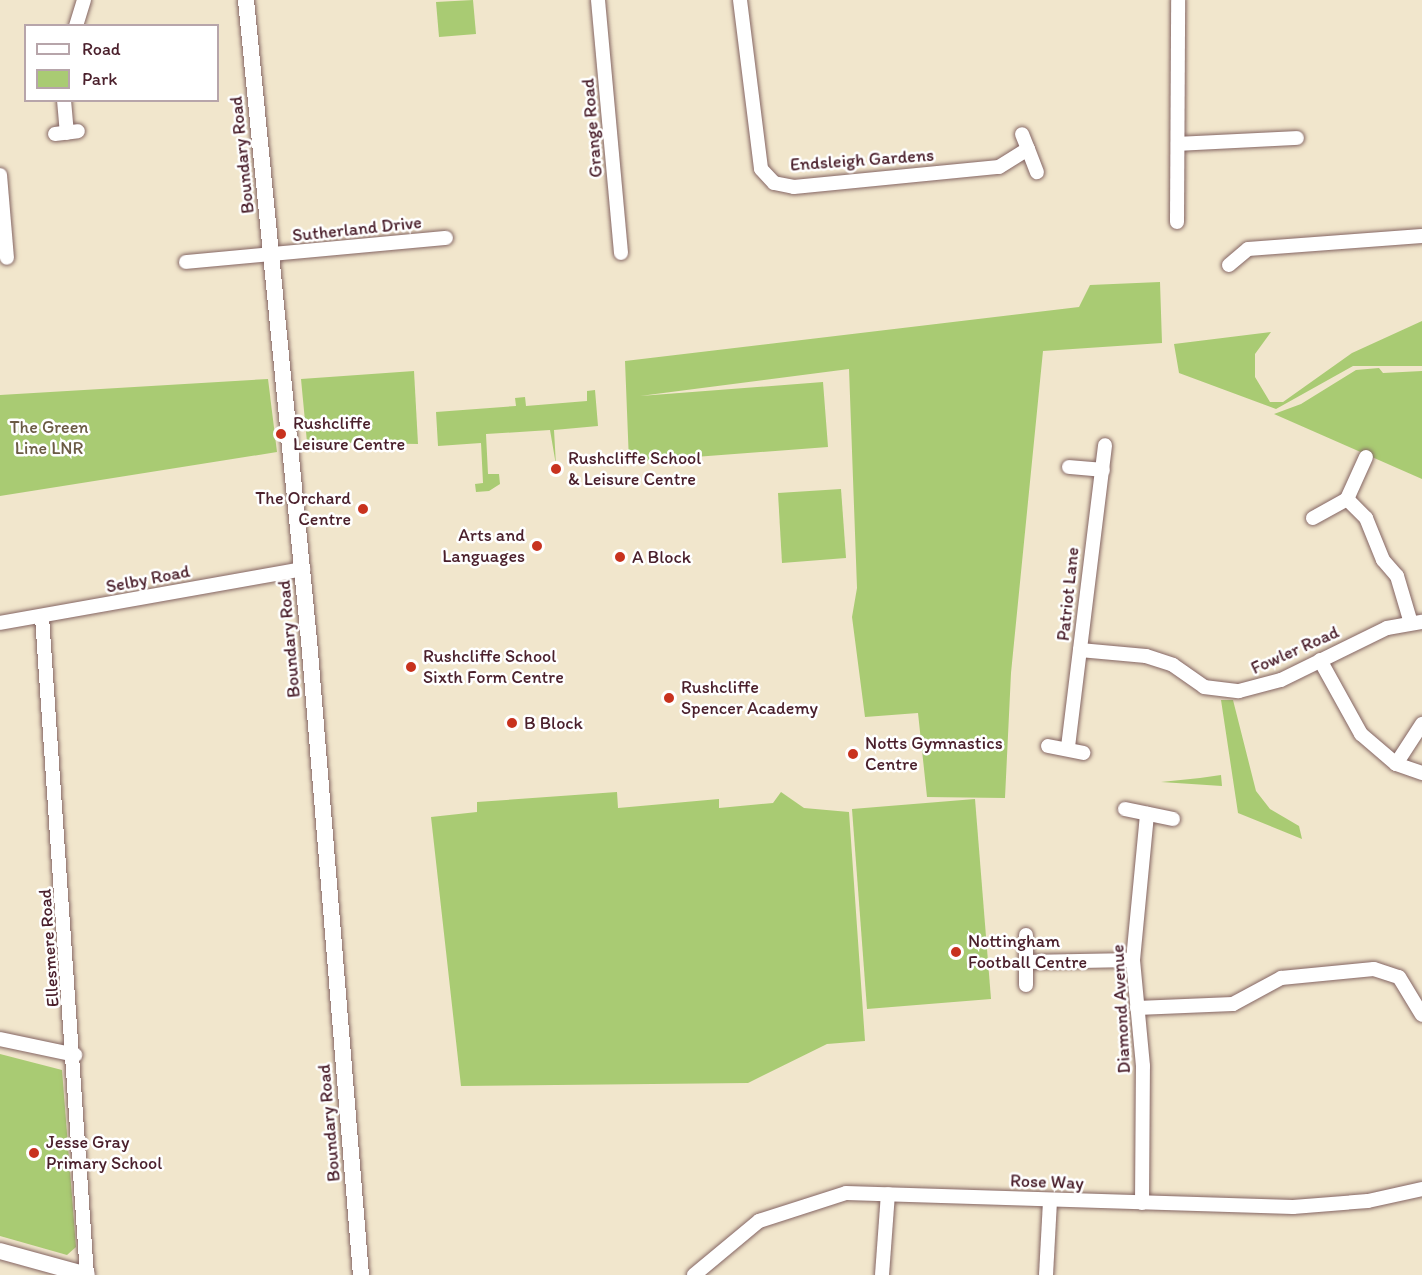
<!DOCTYPE html>
<style>
body{margin:0}
#map{position:relative;width:1422px;height:1275px;overflow:hidden;background:#f1e6cc;font-family:Itim,sans-serif}
div>[style]{position:absolute}
.green>*{inset:0;background:#a9cb73}
.roads{filter:drop-shadow(0 0 2px #846563) drop-shadow(0 0 2px #846563)}
.minor>*{height:14px;margin:-7px;padding:0 7px;transform-origin:7px;border-radius:7px;background:#fff}
.tertiary>*{height:16px;margin:-8px;padding:0 8px;transform-origin:8px;border-radius:8px;background:#fff}
.dots>*{width:16px;height:16px;translate:-50% -50%;box-sizing:border-box;border:3px solid #fff;border-radius:50%}
span{translate:-50% -50%;white-space:nowrap;text-align:center;line-height:1.15;-webkit-text-stroke:5px #fff;paint-order:stroke}
.street-label{font-size:18px;color:#4a1f2b}
.poi-label{font-size:18px;color:#4a1f2b}
.left{translate:0 -50%;text-align:left}
.right{translate:-100% -50%;text-align:right}
.park-label{font-size:18px;color:#6b5b44}
.legend{position:absolute;left:24px;top:24px;width:195px;height:78px;box-sizing:border-box;background:#fff;border:2px solid #b7a5aa;margin:0;padding:8px 10px;list-style:none;font-size:18px;color:#4a1f2b}
.legend li{display:flex;align-items:center;gap:12px;height:30px}
.legend b{width:30px;border:2px solid #b7a5aa}
</style>
<div id="map">
<div class="green">
<i style="clip-path:polygon(473px 0,476px 34px,439px 37px,436px 2px)"></i>
<i style="clip-path:polygon(1160px 282px,1162px 343px,1043px 351px,1011px 673px,1005px 798px,927px 797px,918px 713px,865px 717px,852px 617px,857px 588px,849px 369px,640px 396px,823px 382px,828px 447px,629px 462px,625px 361px,1079px 307px,1090px 285px)"></i>
<i style="clip-path:polygon(1422px 321px,1422px 366px,1353px 366px,1276px 409px,1179px 373px,1174px 344px,1271px 332px,1255px 354px,1255px 377px,1270px 402px,1283px 402px,1352px 353px)"></i>
<i style="clip-path:polygon(1379px 368px,1383px 373px,1422px 371px,1422px 479px,1274px 414px,1301px 404px,1356px 370px)"></i>
<i style="clip-path:polygon(414px 371px,418px 444px,307px 442px,301px 379px)"></i>
<i style="clip-path:polygon(268px 379px,277px 452px,0 496px,0 395px)"></i>
<i style="clip-path:polygon(595px 390px,598px 426px,554px 430px,556px 465px,550px 430px,486px 434px,488px 474px,499px 474px,500px 484px,489px 491px,476px 492px,475px 484px,483px 483px,481px 443px,438px 446px,436px 412px,516px 406px,515px 398px,525px 397px,526px 406px,587px 401px,587px 391px)"></i>
<i style="clip-path:polygon(841px 489px,846px 558px,782px 563px,778px 493px)"></i>
<i style="clip-path:polygon(1221px 700px,1233px 700px,1256px 791px,1270px 809px,1299px 826px,1302px 839px,1238px 813px)"></i>
<i style="clip-path:polygon(1221px 775px,1222px 786px,1161px 782px,1200px 778px)"></i>
<i style="clip-path:polygon(617px 792px,618px 808px,719px 799px,719px 808px,773px 803px,781px 792px,804px 808px,849px 812px,865px 1041px,827px 1044px,748px 1083px,461px 1086px,431px 817px,477px 812px,477px 802px)"></i>
<i style="clip-path:polygon(975px 799px,991px 999px,867px 1009px,852px 809px)"></i>
<i style="clip-path:polygon(0 1054px,62px 1070px,76px 1247px,67px 1255px,0 1236px)"></i>
</div>
<div class="roads">
<div class="minor">
<i style="left:598px;top:0;width:254px;rotate:84.8deg"></i>
<i style="left:740px;top:0;width:170px;rotate:82.9deg"></i>
<i style="left:761px;top:169px;width:19px;rotate:47deg"></i>
<i style="left:774px;top:183px;width:20px;rotate:11deg"></i>
<i style="left:794px;top:187px;width:206px;rotate:-5.6deg"></i>
<i style="left:999px;top:167px;width:34px;rotate:-32deg"></i>
<i style="left:1028px;top:149px;width:16px;rotate:-112deg"></i>
<i style="left:76px;top:26px;width:27px;rotate:-73deg"></i>
<i style="left:64px;top:100px;width:33px;rotate:85deg"></i>
<i style="left:55px;top:134px;width:23px;rotate:-7deg"></i>
<i style="left:1178px;top:144px;width:119px;rotate:-2.9deg"></i>
<i style="left:1028px;top:149px;width:25px;rotate:69deg"></i>
<i style="left:0;top:175px;width:83px;rotate:85.2deg"></i>
<i style="left:1177px;top:222px;width:222px;rotate:-89.7deg"></i>
<i style="left:186px;top:262px;width:261px;rotate:-5.3deg"></i>
<i style="left:1229px;top:265px;width:25px;rotate:-40deg"></i>
<i style="left:1248px;top:249px;width:174px;rotate:-4.3deg"></i>
<i style="left:1069px;top:467px;width:34px;rotate:5deg"></i>
<i style="left:1347px;top:499px;width:46px;rotate:-65.7deg"></i>
<i style="left:1313px;top:518px;width:39px;rotate:-29deg"></i>
<i style="left:1347px;top:499px;width:27px;rotate:45deg"></i>
<i style="left:1366px;top:518px;width:45px;rotate:68deg"></i>
<i style="left:1383px;top:560px;width:21px;rotate:49deg"></i>
<i style="left:1397px;top:576px;width:46px;rotate:73.5deg"></i>
<i style="left:42px;top:617px;width:660px;rotate:86.09deg"></i>
<i style="left:0;top:623px;width:308px;rotate:-10.1deg"></i>
<i style="left:1080px;top:650px;width:66px;rotate:5.2deg"></i>
<i style="left:1146px;top:656px;width:28px;rotate:18deg"></i>
<i style="left:1173px;top:665px;width:38px;rotate:35deg"></i>
<i style="left:1204px;top:687px;width:35px;rotate:7deg"></i>
<i style="left:1239px;top:691px;width:43px;rotate:-14.7deg"></i>
<i style="left:1281px;top:680px;width:118px;rotate:-26.1deg"></i>
<i style="left:1387px;top:628px;width:36px;rotate:-10deg"></i>
<i style="left:1320px;top:660px;width:85px;rotate:61deg"></i>
<i style="left:1361px;top:734px;width:46px;rotate:40.6deg"></i>
<i style="left:1396px;top:764px;width:28px;rotate:19deg"></i>
<i style="left:1048px;top:746px;width:36px;rotate:11deg"></i>
<i style="left:1068px;top:747px;width:304px;rotate:-83deg"></i>
<i style="left:1396px;top:764px;width:48px;rotate:-57deg"></i>
<i style="left:1125px;top:809px;width:49px;rotate:11.8deg"></i>
<i style="left:1026px;top:962px;width:107px;rotate:-1.1deg"></i>
<i style="left:1026px;top:985px;width:50px;rotate:-90deg"></i>
<i style="left:1137px;top:1008px;width:96px;rotate:-2.4deg"></i>
<i style="left:1233px;top:1004px;width:55px;rotate:-28.4deg"></i>
<i style="left:1281px;top:978px;width:93px;rotate:-5.5deg"></i>
<i style="left:1374px;top:969px;width:26px;rotate:18deg"></i>
<i style="left:1399px;top:977px;width:44px;rotate:58.8deg"></i>
<i style="left:0;top:1039px;width:77px;rotate:12deg"></i>
<i style="left:1142px;top:1203px;width:137px;rotate:-89.6deg"></i>
<i style="left:1143px;top:1066px;width:106px;rotate:-95.4deg"></i>
<i style="left:1133px;top:960px;width:147px;rotate:-84.5deg"></i>
<i style="left:694px;top:1275px;width:85px;rotate:-39.7deg"></i>
<i style="left:759px;top:1221px;width:91px;rotate:-17.8deg"></i>
<i style="left:846px;top:1193px;width:447px;rotate:1.8deg"></i>
<i style="left:1293px;top:1207px;width:75px;rotate:-4.6deg"></i>
<i style="left:1368px;top:1201px;width:55px;rotate:-12.5deg"></i>
<i style="left:882px;top:1275px;width:81px;rotate:-85.8deg"></i>
<i style="left:1046px;top:1275px;width:75px;rotate:-86.9deg"></i>
</div>
<div class="tertiary">
<i style="left:246px;top:0;width:643px;rotate:84.38deg"></i>
<i style="left:309px;top:640px;width:637px;rotate:85.32deg"></i>
<i style="left:0;top:1251px;width:90px;rotate:15.4deg"></i>
</div>
</div>
<div class="dots">
<i style="left:281px;top:434px;background:#c8321e"></i>
<i style="left:556px;top:469px;background:#c8321e"></i>
<i style="left:363px;top:509px;background:#c8321e"></i>
<i style="left:537px;top:546px;background:#c8321e"></i>
<i style="left:620px;top:557px;background:#c8321e"></i>
<i style="left:411px;top:667px;background:#c8321e"></i>
<i style="left:669px;top:698px;background:#c8321e"></i>
<i style="left:512px;top:723px;background:#c8321e"></i>
<i style="left:853px;top:754px;background:#c8321e"></i>
<i style="left:956px;top:952px;background:#c8321e"></i>
<i style="left:34px;top:1153px;background:#c8321e"></i>
</div>
<div class="street-label">
<span style="left:592px;top:128px;rotate:-95deg">Grange Road</span>
<span style="left:242px;top:155px;rotate:-96deg">Boundary Road</span>
<span style="left:862px;top:160px;rotate:-4deg">Endsleigh Gardens</span>
<span style="left:357px;top:229px;rotate:-6deg">Sutherland Drive</span>
<span style="left:148px;top:579px;rotate:-11deg">Selby Road</span>
<span style="left:1068px;top:594px;rotate:-84deg">Patriot Lane</span>
<span style="left:289px;top:639px;rotate:-95deg">Boundary Road</span>
<span style="left:1295px;top:650px;rotate:-24deg">Fowler Road</span>
<span style="left:49px;top:948px;rotate:-94deg">Ellesmere Road</span>
<span style="left:1121px;top:1009px;rotate:-93deg">Diamond Avenue</span>
<span style="left:329px;top:1123px;rotate:-95deg">Boundary Road</span>
<span style="left:1047px;top:1182px;rotate:2deg">Rose Way</span>
</div>
<div class="poi-label">
<span class="left" style="left:293px;top:434px">Rushcliffe<br>Leisure Centre</span>
<span class="left" style="left:568px;top:469px">Rushcliffe School<br>&amp; Leisure Centre</span>
<span class="right" style="left:351px;top:509px">The Orchard<br>Centre</span>
<span class="right" style="left:525px;top:546px">Arts and<br>Languages</span>
<span class="left" style="left:632px;top:557px">A Block</span>
<span class="left" style="left:423px;top:667px">Rushcliffe School<br>Sixth Form Centre</span>
<span class="left" style="left:681px;top:698px">Rushcliffe<br>Spencer Academy</span>
<span class="left" style="left:524px;top:723px">B Block</span>
<span class="left" style="left:865px;top:754px">Notts Gymnastics<br>Centre</span>
<span class="left" style="left:968px;top:952px">Nottingham<br>Football Centre</span>
<span class="left" style="left:46px;top:1153px">Jesse Gray<br>Primary School</span>
</div>
<div class="park-label">
<span style="left:49px;top:438px">The Green<br>Line LNR</span>
</div>
<ul class="legend">
<li><b style="height:8px;background:#fff"></b>Road</li>
<li><b style="height:16px;background:#a9cb73"></b>Park</li>
</ul>
</div>
